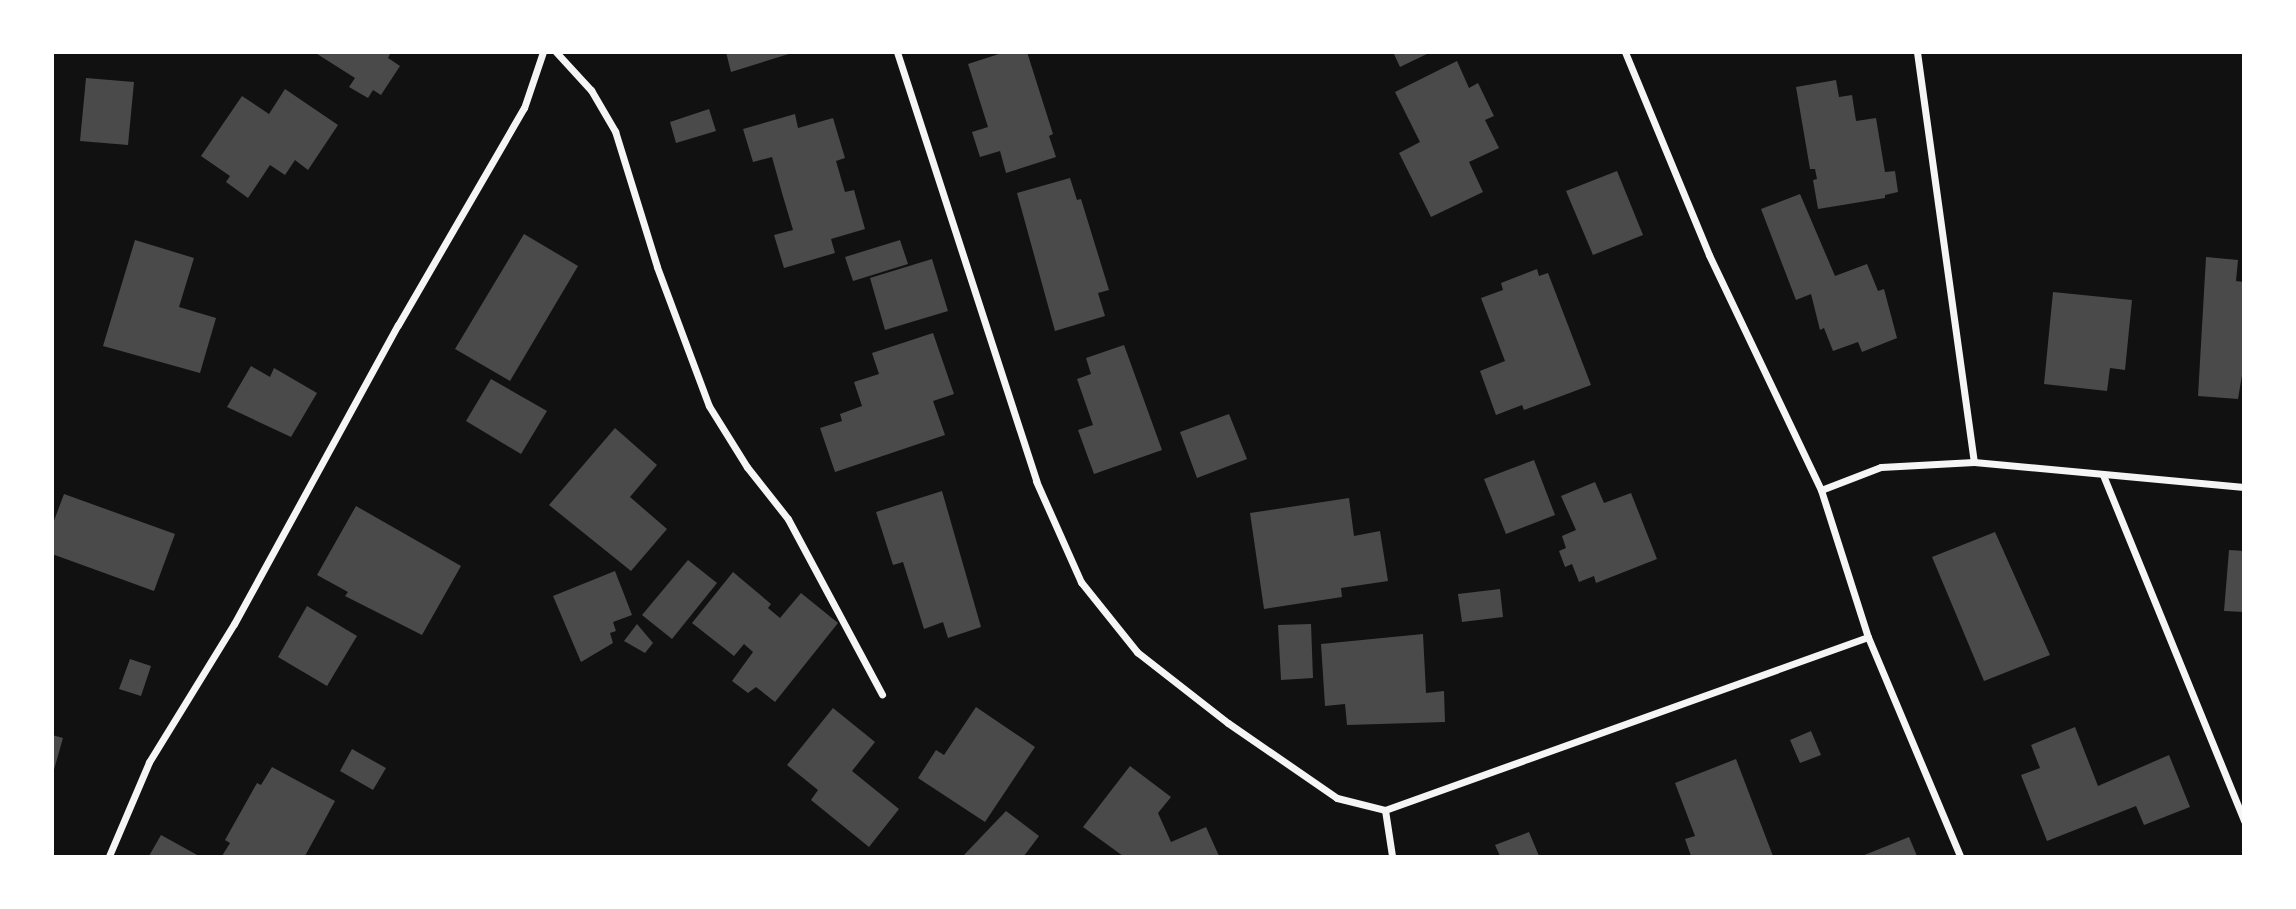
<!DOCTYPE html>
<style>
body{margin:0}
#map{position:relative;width:2296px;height:909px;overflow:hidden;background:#111;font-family:"DejaVu Sans",sans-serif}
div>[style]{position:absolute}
.building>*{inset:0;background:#4a4a4a}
.minor>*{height:7px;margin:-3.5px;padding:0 3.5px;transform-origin:3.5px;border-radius:3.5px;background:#f5f5f5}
span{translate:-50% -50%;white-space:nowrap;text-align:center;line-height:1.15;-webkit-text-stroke:7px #fff;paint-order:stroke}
.frame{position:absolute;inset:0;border:54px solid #fff;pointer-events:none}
</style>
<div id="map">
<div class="building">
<i style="clip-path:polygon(314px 52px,391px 52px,388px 58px,400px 66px,381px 95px,373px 90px,368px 98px,349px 87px,355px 78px)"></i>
<i style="clip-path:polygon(726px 52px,792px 52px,792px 53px,731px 72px)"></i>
<i style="clip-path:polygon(1005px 52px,1027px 52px,1053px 134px,1049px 136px,1056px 157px,1006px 173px,1000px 151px,980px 157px,972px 132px,988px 127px,968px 64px)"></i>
<i style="clip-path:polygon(1393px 52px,1431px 52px,1400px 67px)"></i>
<i style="clip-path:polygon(1457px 61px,1469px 88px,1478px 83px,1494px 116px,1485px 120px,1499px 148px,1469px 162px,1483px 192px,1431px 217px,1399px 153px,1420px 142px,1395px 92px)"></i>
<i style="clip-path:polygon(86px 78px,134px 82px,128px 145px,80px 141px)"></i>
<i style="clip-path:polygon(1836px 80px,1839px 97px,1852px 95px,1856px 121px,1876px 118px,1885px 172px,1895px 171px,1898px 192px,1885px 195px,1885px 198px,1818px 209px,1813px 180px,1817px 179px,1815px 169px,1810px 169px,1796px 87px)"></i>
<i style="clip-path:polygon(285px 89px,338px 125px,308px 170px,295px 160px,285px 175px,270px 165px,248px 198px,226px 182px,230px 176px,201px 156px,242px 96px,269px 114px)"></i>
<i style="clip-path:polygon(709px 109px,716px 131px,676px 143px,670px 122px)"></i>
<i style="clip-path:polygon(795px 114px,798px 128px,833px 118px,845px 158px,836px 161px,845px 192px,854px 190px,865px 229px,831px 239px,835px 253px,784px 268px,774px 235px,793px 230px,782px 193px,772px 157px,753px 162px,743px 129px)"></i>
<i style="clip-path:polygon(1617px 171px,1643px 235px,1593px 255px,1566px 191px)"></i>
<i style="clip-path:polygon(1070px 178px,1077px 200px,1081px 199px,1109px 290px,1098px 293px,1105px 316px,1055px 331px,1017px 193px)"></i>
<i style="clip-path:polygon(1800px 194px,1835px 276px,1867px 264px,1878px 291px,1884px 289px,1897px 338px,1862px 352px,1858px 342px,1833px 351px,1824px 328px,1820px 330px,1811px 294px,1796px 300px,1761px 209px)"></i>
<i style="clip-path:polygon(524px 234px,578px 266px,510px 381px,455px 349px)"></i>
<i style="clip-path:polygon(135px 240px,194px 258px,179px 307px,216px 318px,200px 373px,103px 346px)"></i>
<i style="clip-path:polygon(900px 240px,908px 264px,853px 281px,845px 257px)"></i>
<i style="clip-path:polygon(2206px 257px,2238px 260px,2236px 281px,2244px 282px,2244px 363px,2238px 399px,2198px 396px)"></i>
<i style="clip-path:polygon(932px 259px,948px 311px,885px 330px,870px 278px)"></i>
<i style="clip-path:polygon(1537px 269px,1539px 276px,1548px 273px,1591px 385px,1524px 410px,1522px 405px,1496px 415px,1480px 371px,1505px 361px,1481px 298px,1503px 290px,1501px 283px)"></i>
<i style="clip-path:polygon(2053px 292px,2132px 300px,2125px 370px,2110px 368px,2107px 391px,2044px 384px)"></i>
<i style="clip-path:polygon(933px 333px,954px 394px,933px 401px,945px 435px,835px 472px,820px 428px,842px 421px,840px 414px,862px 406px,854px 382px,879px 374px,872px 353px)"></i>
<i style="clip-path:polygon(1124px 345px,1162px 450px,1094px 474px,1078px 430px,1093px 425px,1077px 379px,1091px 374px,1086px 358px)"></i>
<i style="clip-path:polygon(251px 366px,270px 377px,274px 368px,317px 393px,291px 437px,227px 407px)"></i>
<i style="clip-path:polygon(491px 379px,547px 411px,521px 454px,466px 421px)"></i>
<i style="clip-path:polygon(1229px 414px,1247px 459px,1197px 478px,1180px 432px)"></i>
<i style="clip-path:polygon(615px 428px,657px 465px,630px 497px,667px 529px,631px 571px,549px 505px)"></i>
<i style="clip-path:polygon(1534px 460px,1555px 515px,1506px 534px,1484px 479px)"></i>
<i style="clip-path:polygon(1595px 482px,1604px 503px,1631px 493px,1657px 559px,1596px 583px,1594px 576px,1579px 582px,1572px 564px,1565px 567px,1559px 551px,1566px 548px,1562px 536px,1576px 530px,1561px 496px)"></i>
<i style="clip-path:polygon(942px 491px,981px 627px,948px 638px,943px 622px,924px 629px,903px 562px,893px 565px,876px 512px)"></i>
<i style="clip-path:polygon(64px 494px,175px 534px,154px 591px,52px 554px,52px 526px)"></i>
<i style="clip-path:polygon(1349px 498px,1354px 536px,1380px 531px,1388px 581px,1341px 588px,1342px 597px,1264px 609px,1250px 513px)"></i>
<i style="clip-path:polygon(356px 506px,461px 566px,422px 635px,345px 596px,348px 592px,317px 575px)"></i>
<i style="clip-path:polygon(1995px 532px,2050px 655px,1984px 681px,1932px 557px)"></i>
<i style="clip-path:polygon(2229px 550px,2244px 551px,2244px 612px,2224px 611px)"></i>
<i style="clip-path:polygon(688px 560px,717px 583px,672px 639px,642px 615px)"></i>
<i style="clip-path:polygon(615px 571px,632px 615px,613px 622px,616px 631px,610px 633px,613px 643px,581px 662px,553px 596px)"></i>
<i style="clip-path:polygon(733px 572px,771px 604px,768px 608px,780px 618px,801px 593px,838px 623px,775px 702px,756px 687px,748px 693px,732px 681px,753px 652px,744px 644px,734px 656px,692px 623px)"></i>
<i style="clip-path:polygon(1500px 589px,1503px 617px,1462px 622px,1458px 594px)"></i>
<i style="clip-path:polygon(307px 606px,357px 636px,327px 686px,278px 657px)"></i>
<i style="clip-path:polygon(637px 624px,653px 643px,645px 653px,624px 641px)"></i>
<i style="clip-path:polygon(1311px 624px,1313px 678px,1281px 680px,1278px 625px)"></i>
<i style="clip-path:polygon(1423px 634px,1426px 693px,1444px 691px,1445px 722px,1347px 725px,1345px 704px,1325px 706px,1321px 644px)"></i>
<i style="clip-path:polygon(130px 659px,151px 666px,141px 696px,119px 689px)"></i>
<i style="clip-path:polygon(976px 707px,1035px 747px,985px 822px,918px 778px,936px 750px,944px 755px)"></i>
<i style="clip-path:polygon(833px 708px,875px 742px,852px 771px,899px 809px,869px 847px,811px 800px,818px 790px,787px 765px)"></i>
<i style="clip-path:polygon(2075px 727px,2098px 786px,2169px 755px,2190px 807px,2144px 825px,2136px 806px,2047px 841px,2021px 775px,2040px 768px,2031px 745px)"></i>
<i style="clip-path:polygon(1811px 731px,1821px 755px,1800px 763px,1790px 740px)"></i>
<i style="clip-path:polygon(52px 735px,63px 738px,53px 773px,52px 773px)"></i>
<i style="clip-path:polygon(352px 749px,386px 768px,373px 790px,340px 771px)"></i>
<i style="clip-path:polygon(1736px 759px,1773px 856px,1691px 856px,1685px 839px,1695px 836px,1675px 783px)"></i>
<i style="clip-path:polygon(1130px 766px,1171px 797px,1158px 813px,1171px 842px,1206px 827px,1219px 856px,1123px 856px,1083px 827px)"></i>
<i style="clip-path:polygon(272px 767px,335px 801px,305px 856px,222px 856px,230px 843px,225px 840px,257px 783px,261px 785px)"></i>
<i style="clip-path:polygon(1006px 811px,1039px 836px,1024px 856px,963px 856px)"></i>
<i style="clip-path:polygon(1529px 832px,1539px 856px,1500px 856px,1495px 845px)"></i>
<i style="clip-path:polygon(161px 835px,199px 856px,149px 856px)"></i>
<i style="clip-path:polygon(1909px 837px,1917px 856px,1862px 856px)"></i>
</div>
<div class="minor">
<i style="left:556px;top:52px;width:52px;rotate:47.4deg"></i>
<i style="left:591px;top:90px;width:48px;rotate:59.7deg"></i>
<i style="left:615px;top:131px;width:142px;rotate:72.8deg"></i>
<i style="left:657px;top:267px;width:148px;rotate:69.5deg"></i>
<i style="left:709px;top:406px;width:72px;rotate:58.1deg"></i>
<i style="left:747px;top:467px;width:66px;rotate:51.7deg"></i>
<i style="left:788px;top:519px;width:199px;rotate:61.8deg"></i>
<i style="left:897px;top:52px;width:451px;rotate:72deg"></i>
<i style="left:1036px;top:481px;width:111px;rotate:66deg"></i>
<i style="left:1081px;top:582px;width:90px;rotate:51.3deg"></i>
<i style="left:1137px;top:652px;width:115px;rotate:38deg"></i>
<i style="left:1228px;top:723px;width:132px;rotate:34.5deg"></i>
<i style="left:1337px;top:798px;width:49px;rotate:14deg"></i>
<i style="left:1385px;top:810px;width:513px;rotate:-19.71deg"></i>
<i style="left:1625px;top:52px;width:220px;rotate:67.5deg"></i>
<i style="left:1709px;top:255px;width:260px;rotate:64.5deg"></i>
<i style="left:1821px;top:490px;width:154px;rotate:72.3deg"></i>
<i style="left:1868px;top:637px;width:238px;rotate:67.2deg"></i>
<i style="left:1917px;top:52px;width:414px;rotate:82.1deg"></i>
<i style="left:2103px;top:475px;width:374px;rotate:67.8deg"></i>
<i style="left:1821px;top:490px;width:64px;rotate:-21deg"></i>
<i style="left:1881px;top:467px;width:93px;rotate:-3.1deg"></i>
<i style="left:1974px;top:462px;width:271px;rotate:5.3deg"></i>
<i style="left:1385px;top:810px;width:47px;rotate:81.3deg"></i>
<i style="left:109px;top:856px;width:102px;rotate:-66.9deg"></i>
<i style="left:149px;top:762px;width:162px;rotate:-58.4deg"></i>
<i style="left:234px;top:624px;width:341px;rotate:-61.3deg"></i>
<i style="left:398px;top:325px;width:251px;rotate:-59.9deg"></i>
<i style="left:524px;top:108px;width:59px;rotate:-71.3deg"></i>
</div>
<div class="frame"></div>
</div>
